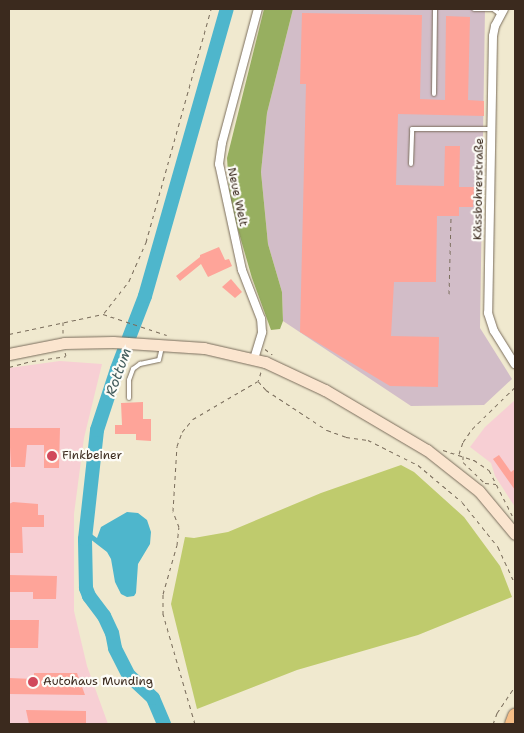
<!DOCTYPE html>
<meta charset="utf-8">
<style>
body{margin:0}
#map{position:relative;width:524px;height:733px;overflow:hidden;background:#f0e9cf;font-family:"Shantell Sans",sans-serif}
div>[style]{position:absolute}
.built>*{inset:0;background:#f7cfd4}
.industrial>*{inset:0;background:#d2bdc8}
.green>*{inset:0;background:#bfcb6d}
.forest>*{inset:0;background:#97af60}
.water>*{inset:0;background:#4eb6cc}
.river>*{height:14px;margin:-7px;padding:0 7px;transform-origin:7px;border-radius:7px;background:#4eb6cc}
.building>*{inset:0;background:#fea499}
.path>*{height:1px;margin-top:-0.5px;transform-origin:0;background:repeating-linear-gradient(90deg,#7a6d5c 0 4px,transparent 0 8px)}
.roads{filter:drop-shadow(0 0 1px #7a6d5c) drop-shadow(0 0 1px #7a6d5c)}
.lane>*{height:4px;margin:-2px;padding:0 2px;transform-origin:2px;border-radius:2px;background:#fff}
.street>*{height:8px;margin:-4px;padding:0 4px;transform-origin:4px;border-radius:4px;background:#fff}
.secondary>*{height:11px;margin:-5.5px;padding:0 5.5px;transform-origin:5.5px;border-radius:5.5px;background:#fbe5cf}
.highway>*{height:14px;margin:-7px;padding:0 7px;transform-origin:7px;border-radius:7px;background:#f6be87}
.dots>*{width:14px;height:14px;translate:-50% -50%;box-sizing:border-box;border:2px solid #fdfcf7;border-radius:50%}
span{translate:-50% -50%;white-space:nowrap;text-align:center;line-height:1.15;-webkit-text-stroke:4.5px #fdfcf7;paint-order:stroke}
.street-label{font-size:12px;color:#3b2a1e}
.poi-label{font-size:12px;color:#3b2a1e}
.left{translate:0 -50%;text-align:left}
.water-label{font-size:14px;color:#425b5b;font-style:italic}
.frame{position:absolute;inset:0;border:10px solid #3b2a1e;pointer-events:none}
</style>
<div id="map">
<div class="built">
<i style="clip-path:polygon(60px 361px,102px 364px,84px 438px,74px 514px,74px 611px,87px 666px,108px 724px,9px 724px,9px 368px)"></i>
<i style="clip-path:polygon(515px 400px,515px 507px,495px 476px,491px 463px,470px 447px,485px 427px)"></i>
</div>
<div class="industrial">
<i style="clip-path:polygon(293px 9px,485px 9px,480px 328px,512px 379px,484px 405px,411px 406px,283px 321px,282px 292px,268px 244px,261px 172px,267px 113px)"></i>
</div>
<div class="green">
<i style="clip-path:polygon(401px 465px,414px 472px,464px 517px,500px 566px,512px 597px,418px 635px,297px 670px,197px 709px,171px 604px,185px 537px,194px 538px,228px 532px,321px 493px)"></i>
</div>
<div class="forest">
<i style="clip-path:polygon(264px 9px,293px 9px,267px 113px,261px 172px,268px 244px,282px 292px,283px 321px,280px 329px,271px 330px,252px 278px,230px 202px,227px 158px)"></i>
</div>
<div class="water">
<i style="clip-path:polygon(127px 512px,138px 513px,147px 520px,151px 532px,150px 544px,138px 564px,136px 593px,134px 596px,127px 597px,121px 594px,115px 582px,111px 559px,107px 552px,85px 535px,86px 530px,97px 538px,101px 527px)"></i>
</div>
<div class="river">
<i style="left:164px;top:724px;width:28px;rotate:-113deg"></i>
<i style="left:153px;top:698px;width:33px;rotate:-137deg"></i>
<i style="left:129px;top:676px;width:31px;rotate:-117deg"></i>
<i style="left:115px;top:648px;width:15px;rotate:-101deg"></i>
<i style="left:112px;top:633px;width:19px;rotate:-115deg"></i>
<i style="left:104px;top:616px;width:25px;rotate:-127deg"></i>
<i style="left:89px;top:596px;width:9px;rotate:-111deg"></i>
<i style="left:86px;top:588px;width:49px;rotate:-91.2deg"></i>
<i style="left:85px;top:539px;width:110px;rotate:-83.7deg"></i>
<i style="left:97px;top:430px;width:64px;rotate:-71.8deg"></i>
<i style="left:117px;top:369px;width:78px;rotate:-69deg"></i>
<i style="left:145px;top:296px;width:298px;rotate:-74.1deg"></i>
</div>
<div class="building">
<i style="clip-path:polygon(302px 13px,422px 15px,420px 99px,445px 100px,446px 16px,470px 17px,468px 100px,484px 101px,484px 116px,398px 114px,396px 185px,444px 186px,445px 146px,460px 146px,459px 187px,474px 187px,473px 207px,459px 207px,459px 216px,437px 216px,436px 282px,394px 282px,391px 336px,439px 337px,438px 387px,390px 386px,300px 332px,306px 84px,300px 84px)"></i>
<i style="clip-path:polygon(219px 247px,225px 260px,229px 259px,232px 266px,208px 277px,201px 264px,180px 281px,176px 276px,200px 257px,200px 255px)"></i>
<i style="clip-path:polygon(231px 279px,242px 292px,235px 298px,222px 287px)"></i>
<i style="clip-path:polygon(143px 402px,143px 419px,151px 419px,151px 441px,136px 440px,136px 434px,115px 434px,115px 425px,122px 425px,121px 403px)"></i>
<i style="clip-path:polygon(9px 428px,60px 428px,59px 468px,44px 468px,44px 445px,27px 445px,25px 467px,11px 467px)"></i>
<i style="clip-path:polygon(499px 455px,511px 472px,515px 469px,515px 490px,493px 459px)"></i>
<i style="clip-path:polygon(13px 502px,38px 504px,38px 515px,44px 515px,44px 527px,22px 527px,23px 553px,9px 553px,9px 504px)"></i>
<i style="clip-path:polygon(9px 575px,57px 576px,56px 599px,33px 599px,33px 592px,9px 592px)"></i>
<i style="clip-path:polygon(9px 620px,39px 620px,38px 648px,9px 648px)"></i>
<i style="clip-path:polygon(34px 673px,77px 673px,85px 695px,9px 694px,9px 678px,34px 679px)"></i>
<i style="clip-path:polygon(26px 710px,86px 711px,86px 724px,29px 724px)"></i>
</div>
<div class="path">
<i style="left:449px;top:294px;width:78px;rotate:-88.5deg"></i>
<i style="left:104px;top:313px;width:41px;rotate:-52deg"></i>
<i style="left:129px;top:281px;width:43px;rotate:-66.4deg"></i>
<i style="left:146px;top:242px;width:242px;rotate:-74.4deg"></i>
<i style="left:63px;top:322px;width:11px;rotate:90deg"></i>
<i style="left:9px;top:334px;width:96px;rotate:-12deg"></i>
<i style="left:103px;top:314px;width:67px;rotate:18.2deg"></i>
<i style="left:265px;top:349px;width:9px;rotate:36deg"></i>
<i style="left:9px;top:367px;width:24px;rotate:-15deg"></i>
<i style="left:32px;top:361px;width:34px;rotate:-8deg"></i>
<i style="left:66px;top:356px;width:4px;rotate:-104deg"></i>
<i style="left:261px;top:372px;width:9px;rotate:108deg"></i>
<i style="left:258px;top:381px;width:12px;rotate:48deg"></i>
<i style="left:266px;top:390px;width:73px;rotate:33.3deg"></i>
<i style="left:327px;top:430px;width:20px;rotate:20deg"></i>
<i style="left:346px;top:437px;width:22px;rotate:8deg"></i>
<i style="left:368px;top:440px;width:56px;rotate:26.6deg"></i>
<i style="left:418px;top:465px;width:57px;rotate:40.1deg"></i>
<i style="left:462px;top:502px;width:58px;rotate:51.3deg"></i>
<i style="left:498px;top:547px;width:41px;rotate:65.3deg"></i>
<i style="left:443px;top:450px;width:33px;rotate:18deg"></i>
<i style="left:474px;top:460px;width:18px;rotate:34deg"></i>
<i style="left:489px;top:470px;width:51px;rotate:62.9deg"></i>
<i style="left:459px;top:454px;width:13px;rotate:-72deg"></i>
<i style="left:463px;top:442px;width:16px;rotate:-55deg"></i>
<i style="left:472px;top:429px;width:60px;rotate:-44.3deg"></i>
<i style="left:463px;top:456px;width:6px;rotate:90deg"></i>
<i style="left:463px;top:462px;width:30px;rotate:44deg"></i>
<i style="left:485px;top:483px;width:11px;rotate:5deg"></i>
<i style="left:195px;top:724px;width:115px;rotate:-106.2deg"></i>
<i style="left:163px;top:614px;width:20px;rotate:-90deg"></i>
<i style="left:163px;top:594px;width:51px;rotate:-74.1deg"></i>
<i style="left:177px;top:545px;width:18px;rotate:-84deg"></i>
<i style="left:179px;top:527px;width:17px;rotate:-111deg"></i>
<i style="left:173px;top:511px;width:65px;rotate:-86.5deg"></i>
<i style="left:177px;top:446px;width:15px;rotate:-70deg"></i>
<i style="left:182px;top:432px;width:17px;rotate:-50deg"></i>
<i style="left:193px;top:419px;width:75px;rotate:-30.3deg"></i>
<i style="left:493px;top:724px;width:12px;rotate:-70deg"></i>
<i style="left:497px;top:713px;width:32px;rotate:-56deg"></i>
</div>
<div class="roads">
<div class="lane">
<i style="left:474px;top:9px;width:19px"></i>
<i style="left:493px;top:9px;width:10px;rotate:37deg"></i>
<i style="left:434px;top:94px;width:85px;rotate:-89.3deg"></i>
<i style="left:411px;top:164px;width:35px;rotate:-88deg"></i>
<i style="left:412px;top:129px;width:79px"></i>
<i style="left:129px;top:398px;width:18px;rotate:-90deg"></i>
<i style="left:129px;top:380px;width:12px;rotate:-70deg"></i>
<i style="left:133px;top:369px;width:9px;rotate:-36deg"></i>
<i style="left:140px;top:364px;width:19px;rotate:-12deg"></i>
<i style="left:159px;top:360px;width:13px;rotate:-77deg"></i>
</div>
<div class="street">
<i style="left:504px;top:9px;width:19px;rotate:118deg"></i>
<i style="left:495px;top:26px;width:10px;rotate:101deg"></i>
<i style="left:493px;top:36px;width:277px;rotate:91deg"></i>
<i style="left:488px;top:313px;width:19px;rotate:72deg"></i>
<i style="left:494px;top:331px;width:39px;rotate:58deg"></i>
<i style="left:254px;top:359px;width:28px;rotate:-73deg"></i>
<i style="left:262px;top:332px;width:13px;rotate:-94deg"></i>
<i style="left:261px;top:319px;width:53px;rotate:-111.2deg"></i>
<i style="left:242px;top:270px;width:108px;rotate:-102.2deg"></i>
<i style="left:219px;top:164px;width:21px;rotate:-82deg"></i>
<i style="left:222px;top:143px;width:139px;rotate:-75deg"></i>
</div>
<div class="secondary">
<i style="left:9px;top:354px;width:56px;rotate:-11.3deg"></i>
<i style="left:64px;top:343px;width:49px;rotate:-1.2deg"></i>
<i style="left:113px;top:342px;width:91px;rotate:3.8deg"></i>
<i style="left:204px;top:348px;width:63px;rotate:12.9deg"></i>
<i style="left:265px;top:362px;width:66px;rotate:25deg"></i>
<i style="left:325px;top:390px;width:118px;rotate:30.5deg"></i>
<i style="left:427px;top:450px;width:66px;rotate:38.3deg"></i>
<i style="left:479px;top:491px;width:56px;rotate:50.1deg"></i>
</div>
<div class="highway">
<i style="left:512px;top:724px;width:9px;rotate:-69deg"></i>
</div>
</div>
<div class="dots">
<i style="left:52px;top:456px;background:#d1495b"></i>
<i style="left:33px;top:682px;background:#d1495b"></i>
</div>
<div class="street-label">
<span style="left:479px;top:189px;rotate:-89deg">Kässbohrerstraße</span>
<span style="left:237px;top:197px;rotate:78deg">Neue Welt</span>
</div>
<div class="poi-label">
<span class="left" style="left:62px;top:456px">Finkbeiner</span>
<span class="left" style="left:43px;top:682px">Autohaus Munding</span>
</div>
<div class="water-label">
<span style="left:118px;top:372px;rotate:-70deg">Rottum</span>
</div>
<div class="frame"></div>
</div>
